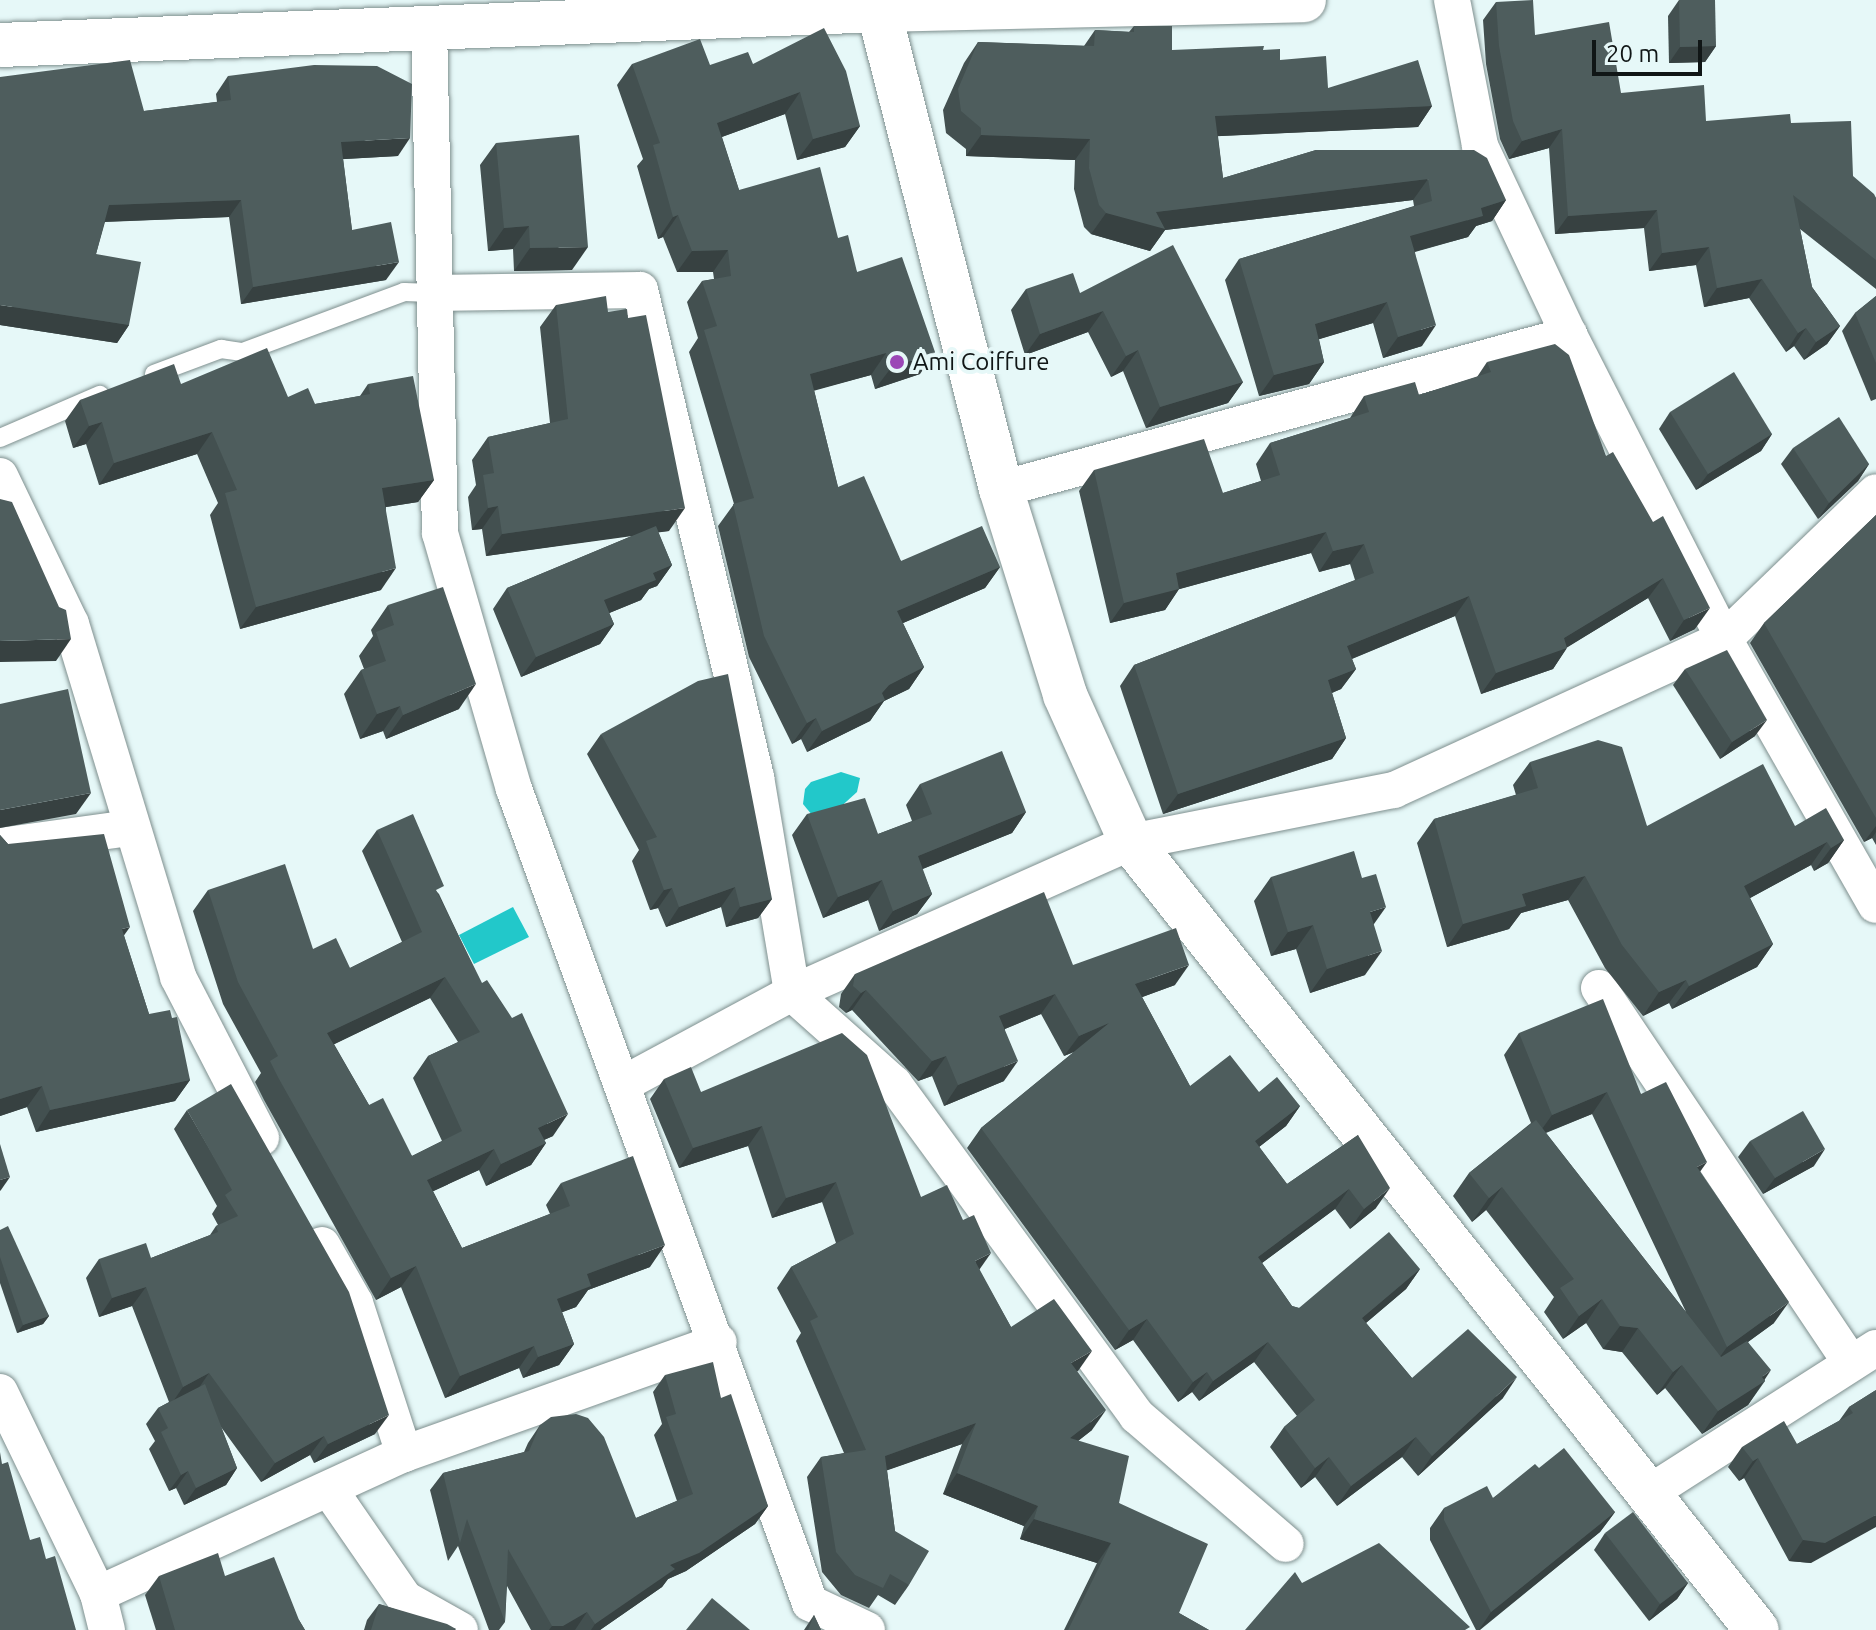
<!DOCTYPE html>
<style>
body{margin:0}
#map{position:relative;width:1876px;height:1630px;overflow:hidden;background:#e6f8f8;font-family:Ubuntu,sans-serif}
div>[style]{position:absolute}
.water>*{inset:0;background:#22c8ca}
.roads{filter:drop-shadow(0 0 2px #7e8f8e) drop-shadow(0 0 2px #7e8f8e)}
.lane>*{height:18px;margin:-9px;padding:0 9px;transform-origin:9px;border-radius:9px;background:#fff}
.street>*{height:36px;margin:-18px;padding:0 18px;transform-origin:18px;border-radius:18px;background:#fff}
.secondary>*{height:44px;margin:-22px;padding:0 22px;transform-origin:22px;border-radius:22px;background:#fff}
.wall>*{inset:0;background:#435050}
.shaded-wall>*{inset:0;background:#374141}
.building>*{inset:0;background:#4e5d5d}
.dots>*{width:22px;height:22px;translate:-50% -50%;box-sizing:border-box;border:4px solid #e6f8f8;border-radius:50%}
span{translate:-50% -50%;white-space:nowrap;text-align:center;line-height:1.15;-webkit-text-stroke:8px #e6f8f8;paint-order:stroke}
.poi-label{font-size:24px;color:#101616}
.left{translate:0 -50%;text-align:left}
.scale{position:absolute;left:1592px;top:40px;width:110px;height:36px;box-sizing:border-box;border:4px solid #101616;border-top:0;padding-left:10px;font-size:24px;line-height:28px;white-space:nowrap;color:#101616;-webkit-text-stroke:6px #e6f8f8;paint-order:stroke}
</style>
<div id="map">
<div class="water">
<i style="clip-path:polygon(841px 772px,860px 778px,857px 792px,836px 811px,812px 815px,803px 804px,805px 789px,811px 782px)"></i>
<i style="clip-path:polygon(513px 907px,529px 937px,474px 964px,459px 935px)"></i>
</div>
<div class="roads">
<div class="lane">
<i style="left:154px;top:374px;width:72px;rotate:-20.5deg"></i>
<i style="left:221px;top:349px;width:22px;rotate:8deg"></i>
<i style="left:243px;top:352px;width:172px;rotate:-20.4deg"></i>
<i style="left:404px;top:292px;width:29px;rotate:2deg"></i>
<i style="left:0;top:438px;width:109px;rotate:-23.3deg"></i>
</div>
<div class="street">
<i style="left:1452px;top:0;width:149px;rotate:79.1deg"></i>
<i style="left:1480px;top:146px;width:209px;rotate:64.8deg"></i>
<i style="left:1569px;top:335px;width:341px;rotate:63deg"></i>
<i style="left:1724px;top:639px;width:306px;rotate:60.3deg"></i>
<i style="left:429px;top:26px;width:507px;rotate:88.76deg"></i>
<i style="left:440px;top:533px;width:266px;rotate:73.9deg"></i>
<i style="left:514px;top:789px;width:866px;rotate:70.02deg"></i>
<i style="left:810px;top:1603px;width:63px;rotate:25.3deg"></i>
<i style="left:433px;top:293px;width:207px;rotate:-0.8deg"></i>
<i style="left:640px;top:290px;width:501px;rotate:76.6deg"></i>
<i style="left:756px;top:777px;width:219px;rotate:80.5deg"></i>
<i style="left:792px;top:993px;width:137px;rotate:41.7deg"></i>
<i style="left:894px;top:1084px;width:411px;rotate:53.8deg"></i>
<i style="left:1137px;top:1416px;width:196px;rotate:40.7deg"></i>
<i style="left:0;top:476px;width:164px;rotate:64.4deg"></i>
<i style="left:71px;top:624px;width:369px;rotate:73.1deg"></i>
<i style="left:178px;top:977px;width:181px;rotate:62.7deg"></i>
<i style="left:1001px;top:489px;width:589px;rotate:-15.17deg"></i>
<i style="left:0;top:846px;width:131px;rotate:-7.9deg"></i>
<i style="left:1599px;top:988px;width:452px;rotate:56.1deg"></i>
<i style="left:623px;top:1084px;width:192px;rotate:-28.3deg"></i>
<i style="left:792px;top:993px;width:371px;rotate:-24deg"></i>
<i style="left:1131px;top:842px;width:268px;rotate:-11.2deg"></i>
<i style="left:1394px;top:790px;width:363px;rotate:-24.6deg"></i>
<i style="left:1724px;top:639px;width:211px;rotate:-44deg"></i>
<i style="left:322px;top:1245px;width:67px;rotate:60.4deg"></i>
<i style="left:355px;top:1303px;width:159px;rotate:72deg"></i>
<i style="left:0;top:1392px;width:225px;rotate:64.1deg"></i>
<i style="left:98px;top:1594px;width:37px;rotate:76deg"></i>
<i style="left:329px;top:1489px;width:134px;rotate:55.4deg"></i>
<i style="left:405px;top:1599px;width:63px;rotate:29.4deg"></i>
<i style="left:1649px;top:1493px;width:269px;rotate:-32.6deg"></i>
<i style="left:98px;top:1594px;width:337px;rotate:-24.6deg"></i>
<i style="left:404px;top:1454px;width:334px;rotate:-19.6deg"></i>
</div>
<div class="secondary">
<i style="left:876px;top:0;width:505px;rotate:75.66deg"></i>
<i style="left:1001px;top:489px;width:216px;rotate:72.7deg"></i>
<i style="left:1065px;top:695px;width:161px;rotate:65.8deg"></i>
<i style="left:1131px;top:842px;width:1006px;rotate:51.54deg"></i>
<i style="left:0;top:45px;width:880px;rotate:-2.28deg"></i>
<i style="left:879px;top:10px;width:425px;rotate:-1.3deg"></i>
</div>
</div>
<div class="wall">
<i style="clip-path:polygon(1679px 0,1716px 46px,1705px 62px,1669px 63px,1668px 16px)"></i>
<i style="clip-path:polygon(1496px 2px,1535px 35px,1621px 93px,1706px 121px,1791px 123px,1876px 198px,1876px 289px,1800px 229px,1812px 287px,1840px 326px,1827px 344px,1804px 360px,1794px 346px,1786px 352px,1749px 298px,1704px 307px,1696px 265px,1649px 271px,1644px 228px,1555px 234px,1549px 148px,1509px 159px,1500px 139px,1486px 64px,1483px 20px)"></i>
<i style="clip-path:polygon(1134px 26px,1172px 50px,1263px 50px,1328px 88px,1432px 106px,1418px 127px,1218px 136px,1223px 178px,1316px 150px,1506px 200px,1492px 221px,1476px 226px,1468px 237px,1415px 252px,1422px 346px,1383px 358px,1373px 323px,1319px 339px,1324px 362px,1309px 384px,1259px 396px,1225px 280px,1239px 259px,1414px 206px,1413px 200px,1165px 230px,1150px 251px,1091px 234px,1084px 227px,1074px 189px,1075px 160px,966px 156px,966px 149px,946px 133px,943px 110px,964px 63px,978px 42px,1084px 46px,1095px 30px,1129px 32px)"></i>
<i style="clip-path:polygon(632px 64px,710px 65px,753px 64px,860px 126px,845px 147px,797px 160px,785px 114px,722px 137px,739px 190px,838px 238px,857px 272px,920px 374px,875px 389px,871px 375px,814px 390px,838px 487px,901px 561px,1000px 567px,985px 588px,903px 623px,924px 667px,909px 689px,884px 701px,870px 721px,807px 752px,801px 739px,792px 744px,749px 657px,718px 526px,734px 504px,689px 352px,698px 338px,687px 302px,702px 281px,714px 279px,713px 272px,677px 272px,663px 237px,658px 239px,637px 166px,643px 159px,617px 85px)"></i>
<i style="clip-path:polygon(228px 76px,398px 156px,343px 159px,352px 230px,386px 280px,241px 304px,229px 217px,105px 222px,96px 254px,129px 325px,117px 343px,0 325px,144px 111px,217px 102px,216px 94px)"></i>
<i style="clip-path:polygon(496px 143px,572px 270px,514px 271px,513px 249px,488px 251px,480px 165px)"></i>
<i style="clip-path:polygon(1026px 289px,1080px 293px,1243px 382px,1228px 403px,1146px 428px,1123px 371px,1111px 377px,1088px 332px,1025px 355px,1011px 310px)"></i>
<i style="clip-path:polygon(1876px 296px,1876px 399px,1871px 401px,1842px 331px,1855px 313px)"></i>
<i style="clip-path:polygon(556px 305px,608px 312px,669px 531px,658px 532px,672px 565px,657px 586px,649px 589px,641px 600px,609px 613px,614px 624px,600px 644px,521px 677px,493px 609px,507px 588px,634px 535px,486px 556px,482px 529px,472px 530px,468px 497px,476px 485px,472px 460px,488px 437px,550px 423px,540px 327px)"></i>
<i style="clip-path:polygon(1487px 362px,1606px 456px,1695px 629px,1670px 641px,1648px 598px,1567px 647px,1553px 669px,1481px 694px,1455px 616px,1352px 659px,1356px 669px,1341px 689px,1332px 693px,1346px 738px,1332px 759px,1163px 814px,1120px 686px,1134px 665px,1355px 580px,1350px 564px,1319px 572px,1311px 553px,1179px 589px,1165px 610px,1110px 623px,1079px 491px,1094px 470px,1223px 493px,1261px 481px,1256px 464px,1270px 443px,1350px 418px,1364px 396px,1419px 395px,1477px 377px)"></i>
<i style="clip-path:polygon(181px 384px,288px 397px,315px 404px,360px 396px,368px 384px,434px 480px,418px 502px,386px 507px,381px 590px,240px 629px,210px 515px,218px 503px,197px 454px,99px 485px,86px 444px,73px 448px,65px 421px,80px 400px)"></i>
<i style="clip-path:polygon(1670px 412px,1772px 434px,1761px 451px,1696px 490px,1659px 429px)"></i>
<i style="clip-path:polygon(1793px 448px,1869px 464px,1858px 481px,1818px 519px,1781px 464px)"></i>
<i style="clip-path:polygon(1876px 515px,1876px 845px,1872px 838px,1864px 842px,1750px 643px,1764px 623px)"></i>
<i style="clip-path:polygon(388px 605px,459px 709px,386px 739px,383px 731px,360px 739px,344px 694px,361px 670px,364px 669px,359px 656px,373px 636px,371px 630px)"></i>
<i style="clip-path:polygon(1685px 669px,1755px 736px,1720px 759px,1673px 685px)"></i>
<i style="clip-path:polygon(601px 734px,772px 899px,758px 918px,726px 927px,721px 907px,666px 927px,658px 908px,650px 910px,632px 861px,639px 850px,587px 754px)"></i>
<i style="clip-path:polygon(1530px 762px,1647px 826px,1795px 826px,1844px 840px,1828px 863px,1814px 871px,1811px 865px,1750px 898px,1773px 944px,1757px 967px,1672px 1009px,1669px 1003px,1643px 1016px,1605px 968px,1568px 900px,1521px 913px,1509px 929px,1447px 947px,1417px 843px,1434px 819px,1516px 795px,1513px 785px)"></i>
<i style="clip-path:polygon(920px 784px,1026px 812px,1012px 833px,922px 869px,932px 894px,917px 914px,879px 931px,868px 900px,823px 918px,792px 835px,807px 814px,878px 834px,912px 821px,906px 805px)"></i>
<i style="clip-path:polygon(evenodd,377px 830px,439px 894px,553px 1136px,544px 1140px,546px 1143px,531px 1165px,486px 1186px,479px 1170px,433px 1191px,462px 1248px,550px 1214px,546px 1205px,561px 1183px,650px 1267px,588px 1290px,576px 1307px,562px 1312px,574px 1344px,559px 1365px,523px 1378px,519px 1368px,445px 1398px,401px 1287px,376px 1300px,264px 1100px,255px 1082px,261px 1073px,223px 1004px,193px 911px,208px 890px,313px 949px,350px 968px,402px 942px,362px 851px,377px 830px,430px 998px,458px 1042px,428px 1056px,413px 1078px,442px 1141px,412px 1156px,369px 1105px,334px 1044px,430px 998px)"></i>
<i style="clip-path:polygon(0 835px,8px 844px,124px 936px,149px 1014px,190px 1080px,175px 1101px,36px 1132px,27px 1107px,0 1116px)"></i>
<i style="clip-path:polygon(1271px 877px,1373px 924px,1365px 975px,1310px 993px,1296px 949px,1271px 956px,1254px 901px)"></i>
<i style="clip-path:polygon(1073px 965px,1175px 985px,1142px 997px,1190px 1086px,1259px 1092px,1300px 1106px,1286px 1126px,1259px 1147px,1287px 1184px,1358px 1135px,1376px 1208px,1350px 1229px,1335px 1209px,1262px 1263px,1292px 1306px,1299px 1308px,1420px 1269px,1406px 1289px,1366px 1323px,1412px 1378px,1503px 1398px,1418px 1476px,1402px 1457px,1337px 1506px,1315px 1477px,1301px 1488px,1270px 1447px,1284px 1427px,1297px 1416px,1254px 1362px,1199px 1401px,1192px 1392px,1178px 1402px,1133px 1340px,1115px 1350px,967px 1148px,981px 1128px,1074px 1052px,1064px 1056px,1041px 1014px,1005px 1029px,1004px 1081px,944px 1106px,932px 1076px,918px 1081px,852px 1010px,846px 1013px,839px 1007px,841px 994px,855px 974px)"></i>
<i style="clip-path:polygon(evenodd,1519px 1033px,1641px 1094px,1700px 1172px,1774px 1323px,1748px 1342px,1765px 1381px,1748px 1405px,1702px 1434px,1665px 1388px,1657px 1395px,1622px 1352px,1603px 1349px,1586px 1323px,1563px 1339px,1544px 1312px,1554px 1297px,1486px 1210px,1472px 1222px,1453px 1196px,1469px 1173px,1531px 1123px,1504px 1055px,1519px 1033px,1592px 1114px,1686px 1312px,1546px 1133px,1592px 1114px)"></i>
<i style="clip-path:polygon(664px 1079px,701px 1092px,921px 1197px,979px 1270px,1011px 1327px,1077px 1372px,1092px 1430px,1078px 1441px,1119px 1503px,1179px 1613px,1209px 1630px,1064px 1630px,1097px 1563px,1020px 1539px,1024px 1526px,943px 1494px,962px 1444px,887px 1470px,895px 1531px,909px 1585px,895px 1605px,878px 1595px,869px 1608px,841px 1595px,822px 1572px,807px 1477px,821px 1457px,844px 1453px,796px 1341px,801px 1333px,777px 1288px,791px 1267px,836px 1243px,822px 1202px,772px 1218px,748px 1146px,679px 1168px,650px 1099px)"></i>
<i style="clip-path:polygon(187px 1110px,375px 1434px,314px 1463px,310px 1455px,261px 1482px,221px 1427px,237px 1468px,226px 1485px,184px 1505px,176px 1488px,169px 1491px,149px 1449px,155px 1441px,146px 1424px,158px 1408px,169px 1402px,132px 1306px,99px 1317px,86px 1278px,99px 1259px,151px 1258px,210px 1235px,216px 1226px,218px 1225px,212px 1214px,217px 1206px,174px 1129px)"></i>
<i style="clip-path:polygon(1750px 1141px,1814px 1166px,1763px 1194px,1738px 1157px)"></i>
<i style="clip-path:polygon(0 1230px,49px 1316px,43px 1324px,17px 1333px,0 1283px)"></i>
<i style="clip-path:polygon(665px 1375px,721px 1398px,768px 1506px,755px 1524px,686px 1571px,668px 1579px,662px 1587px,600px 1630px,531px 1630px,507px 1586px,505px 1622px,499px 1630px,489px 1630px,458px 1546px,448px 1561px,430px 1490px,443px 1473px,524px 1452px,528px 1443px,540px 1425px,636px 1518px,677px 1501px,654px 1435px,662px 1424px,653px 1392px)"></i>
<i style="clip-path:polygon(1876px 1390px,1811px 1563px,1789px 1561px,1744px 1478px,1739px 1481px,1728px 1467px,1742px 1447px,1797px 1444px,1839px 1421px,1849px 1407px)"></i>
<i style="clip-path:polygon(1539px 1468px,1615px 1512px,1600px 1532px,1480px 1630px,1476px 1630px,1430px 1540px,1430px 1528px,1444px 1508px,1493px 1498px)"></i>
<i style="clip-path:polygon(1605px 1533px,1688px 1583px,1677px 1599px,1649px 1621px,1594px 1550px)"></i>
<i style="clip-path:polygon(159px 1576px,225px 1576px,299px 1620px,305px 1630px,156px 1630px,145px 1595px)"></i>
<i style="clip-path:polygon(379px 1604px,456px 1629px,455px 1630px,364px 1630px,367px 1620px)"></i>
<i style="clip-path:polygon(814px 1615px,821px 1630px,804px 1630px)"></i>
</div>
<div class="shaded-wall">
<i style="clip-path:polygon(1716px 46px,1705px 62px,1669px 63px,1680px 47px)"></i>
<i style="clip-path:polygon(800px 92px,785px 114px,702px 144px,717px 123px)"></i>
<i style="clip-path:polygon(1432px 106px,1418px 127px,1200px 137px,1215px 116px)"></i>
<i style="clip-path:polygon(860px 126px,845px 147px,797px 160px,813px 139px)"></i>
<i style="clip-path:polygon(1562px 129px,1549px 148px,1509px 159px,1522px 141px)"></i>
<i style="clip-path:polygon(981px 135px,1090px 139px,1075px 160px,966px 156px)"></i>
<i style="clip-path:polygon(410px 138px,398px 156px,328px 160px,341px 142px)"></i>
<i style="clip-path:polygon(1428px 179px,1413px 200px,1165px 230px,1150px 251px,1091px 234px,1106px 213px,1156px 212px)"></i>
<i style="clip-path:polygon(241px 200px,229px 217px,97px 222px,109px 205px)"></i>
<i style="clip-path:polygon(1506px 200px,1492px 221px,1476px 226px,1468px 237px,1395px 257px,1410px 236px,1481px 208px)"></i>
<i style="clip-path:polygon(1657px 210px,1644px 228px,1555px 234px,1568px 216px)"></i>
<i style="clip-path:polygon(678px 215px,663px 237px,658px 239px,673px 217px)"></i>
<i style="clip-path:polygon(529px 226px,513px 249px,488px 251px,504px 228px)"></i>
<i style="clip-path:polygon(588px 247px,572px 270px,514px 271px,530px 248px)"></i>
<i style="clip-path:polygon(1709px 247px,1696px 265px,1649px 271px,1662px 253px)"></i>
<i style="clip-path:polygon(728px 250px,713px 272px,677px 272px,692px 251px)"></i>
<i style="clip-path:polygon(399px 262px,386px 280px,241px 304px,253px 287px)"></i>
<i style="clip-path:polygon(1762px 279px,1749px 298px,1704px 307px,1717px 288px)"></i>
<i style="clip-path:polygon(1387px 302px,1373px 323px,1300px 345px,1315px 324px)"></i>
<i style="clip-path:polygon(0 305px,129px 325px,117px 343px,0 325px)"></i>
<i style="clip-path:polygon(1103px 311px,1088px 332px,1025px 355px,1040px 334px)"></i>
<i style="clip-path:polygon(1436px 325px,1422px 346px,1383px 358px,1398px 337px)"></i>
<i style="clip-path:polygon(1840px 326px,1827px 344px,1804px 360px,1816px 342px)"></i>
<i style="clip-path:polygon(1806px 328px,1794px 346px,1786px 352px,1798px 333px)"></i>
<i style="clip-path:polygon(1138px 350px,1123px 371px,1111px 377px,1126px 356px)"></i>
<i style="clip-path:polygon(935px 352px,920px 374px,875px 389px,891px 368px)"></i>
<i style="clip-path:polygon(886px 353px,871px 375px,795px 396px,810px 374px)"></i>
<i style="clip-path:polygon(1324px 362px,1309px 384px,1259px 396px,1274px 375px)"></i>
<i style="clip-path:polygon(1243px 382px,1228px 403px,1146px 428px,1160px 407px)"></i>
<i style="clip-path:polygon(102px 422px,86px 444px,73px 448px,89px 426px)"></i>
<i style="clip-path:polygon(212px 432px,197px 454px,99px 485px,114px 463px)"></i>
<i style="clip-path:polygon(1772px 434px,1761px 451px,1696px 490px,1708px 474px)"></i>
<i style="clip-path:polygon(1869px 464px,1858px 481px,1818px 519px,1829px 503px)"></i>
<i style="clip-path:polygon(434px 480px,418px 502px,367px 510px,382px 488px)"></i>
<i style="clip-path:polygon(498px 506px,482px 529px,472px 530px,488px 508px)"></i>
<i style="clip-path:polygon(685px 508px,669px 531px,486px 556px,502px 534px)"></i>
<i style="clip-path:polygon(1326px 532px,1311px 553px,1169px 592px,1179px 589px,1165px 610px,1110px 623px,1124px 603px,1176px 573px)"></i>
<i style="clip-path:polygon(1364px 544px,1350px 564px,1319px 572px,1333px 551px)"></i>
<i style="clip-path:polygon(672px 565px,657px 586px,649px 589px,641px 600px,590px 621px,604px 600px,653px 573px)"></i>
<i style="clip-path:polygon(1000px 567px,985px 588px,882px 632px,897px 611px)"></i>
<i style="clip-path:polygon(396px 568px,381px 590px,240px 629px,256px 607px)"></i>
<i style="clip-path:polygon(1663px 578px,1648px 598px,1563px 650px,1567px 648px,1553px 669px,1481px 694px,1496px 673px,1564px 638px)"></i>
<i style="clip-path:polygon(1469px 596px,1455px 616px,1332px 667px,1347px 646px)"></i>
<i style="clip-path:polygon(1710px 608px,1695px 629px,1670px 641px,1684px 620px)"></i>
<i style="clip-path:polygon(614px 624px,600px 644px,521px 677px,536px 657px)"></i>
<i style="clip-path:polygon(71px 639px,56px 661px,0 662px,0 641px)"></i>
<i style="clip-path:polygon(924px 667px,909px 689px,884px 701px,870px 721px,807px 752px,822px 731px,882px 693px,889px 685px)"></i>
<i style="clip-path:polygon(1356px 669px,1341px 689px,1314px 700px,1328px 680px)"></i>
<i style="clip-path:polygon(476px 684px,459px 709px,386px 739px,403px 715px)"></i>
<i style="clip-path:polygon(400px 706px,383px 731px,360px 739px,377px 714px)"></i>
<i style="clip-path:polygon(816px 718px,801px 739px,792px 744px,807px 723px)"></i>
<i style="clip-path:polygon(1767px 720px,1755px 736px,1720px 759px,1732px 742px)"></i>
<i style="clip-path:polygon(1346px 738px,1332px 759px,1163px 814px,1178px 794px)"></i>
<i style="clip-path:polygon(91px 793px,76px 814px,0 828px,0 810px)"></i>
<i style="clip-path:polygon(1026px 812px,1012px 833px,903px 877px,918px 856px)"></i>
<i style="clip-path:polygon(1876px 826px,1876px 832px,1872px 838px,1864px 842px)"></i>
<i style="clip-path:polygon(1844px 840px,1828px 863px,1814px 871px,1831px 848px)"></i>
<i style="clip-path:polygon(1827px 842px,1811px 865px,1728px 910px,1744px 886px)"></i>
<i style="clip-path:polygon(1585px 876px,1568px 900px,1521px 913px,1509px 929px,1447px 947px,1463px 924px,1522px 894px)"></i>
<i style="clip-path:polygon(882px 880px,868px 900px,823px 918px,838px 897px)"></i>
<i style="clip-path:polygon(735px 887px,721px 907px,666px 927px,679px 907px)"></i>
<i style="clip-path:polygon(672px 888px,658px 908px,650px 910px,664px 890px)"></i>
<i style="clip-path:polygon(932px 894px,917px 914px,879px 931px,893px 911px)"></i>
<i style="clip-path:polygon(772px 899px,758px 918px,726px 927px,740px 907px)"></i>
<i style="clip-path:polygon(1386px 907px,1369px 931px,1370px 912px)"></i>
<i style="clip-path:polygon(1313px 925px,1296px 949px,1271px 956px,1288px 932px)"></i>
<i style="clip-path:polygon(130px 927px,115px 948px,122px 929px)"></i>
<i style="clip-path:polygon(1773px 944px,1757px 967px,1672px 1009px,1689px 986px)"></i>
<i style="clip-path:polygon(1382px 951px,1365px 975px,1310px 993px,1327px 969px)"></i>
<i style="clip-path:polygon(1189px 965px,1175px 985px,1121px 1005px,1135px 984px)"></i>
<i style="clip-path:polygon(445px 977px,430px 998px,312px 1055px,327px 1033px)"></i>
<i style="clip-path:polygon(1686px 980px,1669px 1003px,1643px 1016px,1659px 992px)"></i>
<i style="clip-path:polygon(866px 990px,852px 1010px,846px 1013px,861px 993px)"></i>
<i style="clip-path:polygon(1055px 994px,1041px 1014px,985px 1037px,999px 1016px)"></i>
<i style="clip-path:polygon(1109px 1023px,1095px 1043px,1064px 1056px,1079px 1036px)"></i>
<i style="clip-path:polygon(946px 1056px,932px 1076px,918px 1081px,932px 1061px)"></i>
<i style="clip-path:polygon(1018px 1061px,1004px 1081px,944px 1106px,958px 1085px)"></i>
<i style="clip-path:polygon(190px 1080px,175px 1101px,36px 1132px,50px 1110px)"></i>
<i style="clip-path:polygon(42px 1086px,27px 1107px,0 1116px,0 1099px)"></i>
<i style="clip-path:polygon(1607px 1092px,1592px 1114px,1537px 1136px,1552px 1115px)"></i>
<i style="clip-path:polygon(1300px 1106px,1286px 1126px,1241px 1161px,1255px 1141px)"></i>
<i style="clip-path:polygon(568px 1114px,553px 1136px,523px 1149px,538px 1128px)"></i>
<i style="clip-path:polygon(762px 1126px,748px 1146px,679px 1168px,693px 1148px)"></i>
<i style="clip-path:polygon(546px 1143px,531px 1165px,486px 1186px,501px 1164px)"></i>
<i style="clip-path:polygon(494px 1149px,479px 1170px,412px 1201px,427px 1180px)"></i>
<i style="clip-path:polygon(1825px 1149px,1814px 1166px,1763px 1194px,1775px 1178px)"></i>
<i style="clip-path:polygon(1707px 1162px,1692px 1183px,1697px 1167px)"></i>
<i style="clip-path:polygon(10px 1177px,1px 1190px,0 1191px,0 1180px)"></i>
<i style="clip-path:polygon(836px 1182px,822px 1202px,772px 1218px,786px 1198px)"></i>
<i style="clip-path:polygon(1502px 1187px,1486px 1210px,1472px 1222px,1489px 1198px)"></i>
<i style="clip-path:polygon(1390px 1188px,1376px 1208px,1350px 1229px,1364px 1209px)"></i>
<i style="clip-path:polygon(1349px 1189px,1335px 1209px,1243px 1277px,1258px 1257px)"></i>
<i style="clip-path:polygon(665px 1245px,650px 1267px,588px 1290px,576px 1307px,542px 1320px,557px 1299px,587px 1274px)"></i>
<i style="clip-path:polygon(991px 1253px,977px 1273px,975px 1261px)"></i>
<i style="clip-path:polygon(416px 1266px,401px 1287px,376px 1300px,391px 1278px)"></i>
<i style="clip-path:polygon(1420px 1269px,1406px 1289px,1348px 1338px,1362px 1318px)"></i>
<i style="clip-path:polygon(146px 1287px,132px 1306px,99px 1317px,112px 1298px)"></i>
<i style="clip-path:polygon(1602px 1299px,1586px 1323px,1563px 1339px,1579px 1316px)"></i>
<i style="clip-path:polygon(1789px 1302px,1774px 1323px,1712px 1368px,1727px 1347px)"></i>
<i style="clip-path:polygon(49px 1316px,43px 1324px,17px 1333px,23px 1325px)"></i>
<i style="clip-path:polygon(1147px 1319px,1133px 1340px,1115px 1350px,1129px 1330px)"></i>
<i style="clip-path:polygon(1620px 1326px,1638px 1328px,1622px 1352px,1603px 1349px)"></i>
<i style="clip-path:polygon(1268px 1342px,1254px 1362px,1199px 1401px,1213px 1381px)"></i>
<i style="clip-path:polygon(574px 1344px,559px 1365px,523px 1378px,538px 1357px)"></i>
<i style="clip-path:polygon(534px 1346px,519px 1368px,445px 1398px,460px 1376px)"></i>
<i style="clip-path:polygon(1092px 1351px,1078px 1371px,1057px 1383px,1071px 1363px)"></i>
<i style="clip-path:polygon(1682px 1365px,1665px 1388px,1657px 1395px,1673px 1372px)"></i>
<i style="clip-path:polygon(1771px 1370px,1748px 1405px,1702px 1434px,1718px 1411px)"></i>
<i style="clip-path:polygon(1207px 1372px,1192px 1392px,1178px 1402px,1193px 1382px)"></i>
<i style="clip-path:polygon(209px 1373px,196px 1392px,170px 1406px,183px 1387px)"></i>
<i style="clip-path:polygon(1517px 1377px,1503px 1398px,1418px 1476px,1432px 1456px)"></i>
<i style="clip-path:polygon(1106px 1410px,1092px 1430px,1056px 1458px,1070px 1438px)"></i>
<i style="clip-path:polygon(389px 1415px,375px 1434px,314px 1463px,328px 1444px)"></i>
<i style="clip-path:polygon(976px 1423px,962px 1444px,871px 1476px,885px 1456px)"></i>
<i style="clip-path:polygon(324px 1436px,310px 1455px,261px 1482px,275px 1463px)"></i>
<i style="clip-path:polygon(1416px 1437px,1402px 1457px,1337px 1506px,1351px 1486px)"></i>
<i style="clip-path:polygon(1329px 1457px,1315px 1477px,1301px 1488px,1315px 1468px)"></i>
<i style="clip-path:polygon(1758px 1458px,1744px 1478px,1739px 1481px,1753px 1461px)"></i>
<i style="clip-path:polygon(237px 1468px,226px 1485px,184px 1505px,196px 1488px)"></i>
<i style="clip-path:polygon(188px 1471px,176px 1488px,169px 1491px,181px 1475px)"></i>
<i style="clip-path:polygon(957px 1473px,1038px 1506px,1024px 1526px,943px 1494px)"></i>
<i style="clip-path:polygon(768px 1506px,755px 1524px,686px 1571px,668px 1579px,662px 1587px,600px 1630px,591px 1630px,595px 1624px,670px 1565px)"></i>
<i style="clip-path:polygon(1615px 1512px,1600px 1532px,1479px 1630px,1491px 1612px)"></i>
<i style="clip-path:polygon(1876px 1515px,1876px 1527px,1811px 1563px,1789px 1561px,1803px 1540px)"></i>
<i style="clip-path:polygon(1034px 1519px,1111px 1543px,1097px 1563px,1020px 1539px)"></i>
<i style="clip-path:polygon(1688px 1583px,1677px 1599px,1649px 1621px,1660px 1604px)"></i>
<i style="clip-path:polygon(587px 1612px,575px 1630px,549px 1630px,552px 1626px)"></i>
</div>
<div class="building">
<i style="clip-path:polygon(1533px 0,1535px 35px,1609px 22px,1621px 93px,1704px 85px,1706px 121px,1790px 114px,1791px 123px,1851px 121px,1853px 176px,1874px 194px,1876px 198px,1876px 260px,1793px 195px,1812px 287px,1840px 326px,1816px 342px,1806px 328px,1798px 333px,1762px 279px,1717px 288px,1709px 247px,1662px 253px,1657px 210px,1568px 216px,1562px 129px,1522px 141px,1513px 121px,1499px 46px,1496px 2px)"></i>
<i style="clip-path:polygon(1679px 0,1715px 0,1716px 46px,1680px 47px)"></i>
<i style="clip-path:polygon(1134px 26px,1172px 26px,1172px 50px,1264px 46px,1263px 50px,1280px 49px,1280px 60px,1326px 56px,1328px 88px,1418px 60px,1432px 106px,1215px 116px,1223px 178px,1316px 150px,1474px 150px,1487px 158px,1506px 200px,1481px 208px,1483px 216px,1410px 236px,1436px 325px,1398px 337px,1387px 302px,1315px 324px,1324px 362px,1274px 375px,1239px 259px,1432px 201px,1428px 179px,1156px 212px,1165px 229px,1106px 213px,1099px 205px,1089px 168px,1090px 139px,981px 135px,981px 128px,961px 111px,958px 89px,978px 42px,1094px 46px,1095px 30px,1134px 32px)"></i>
<i style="clip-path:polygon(824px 28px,846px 71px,860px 126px,813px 139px,800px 92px,717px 123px,739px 190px,820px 167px,838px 238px,848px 235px,857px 272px,902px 257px,935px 352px,891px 368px,886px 353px,810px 374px,838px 487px,864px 476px,901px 561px,982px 526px,1000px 567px,897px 611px,924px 667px,889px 685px,882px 693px,885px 700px,822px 731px,816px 718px,807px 723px,764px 636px,733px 504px,754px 498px,704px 330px,717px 326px,702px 281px,731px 276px,728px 250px,692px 251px,678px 215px,673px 217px,653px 145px,660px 143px,632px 64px,700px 39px,710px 65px,748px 52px,753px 64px)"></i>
<i style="clip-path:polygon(130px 60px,144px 111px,231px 100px,228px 76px,314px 65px,377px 66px,412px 84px,410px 138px,341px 142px,352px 230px,391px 222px,399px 262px,253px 287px,241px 200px,109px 205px,96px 254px,141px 262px,129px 325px,0 305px,0 77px)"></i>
<i style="clip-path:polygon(579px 135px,588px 247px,530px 248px,529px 226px,504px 228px,496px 143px)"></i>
<i style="clip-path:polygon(1173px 245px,1243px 382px,1160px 407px,1138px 350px,1126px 356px,1103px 311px,1040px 334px,1026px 289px,1073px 273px,1080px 293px)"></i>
<i style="clip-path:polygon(606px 296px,608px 312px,627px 309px,628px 318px,646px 315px,685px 508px,502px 534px,498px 506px,488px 508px,483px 475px,494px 473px,488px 437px,568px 419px,556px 305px)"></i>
<i style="clip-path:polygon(1876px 296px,1876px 363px,1855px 313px)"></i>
<i style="clip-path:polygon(1555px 344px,1569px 355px,1606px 456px,1613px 452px,1653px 522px,1663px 516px,1710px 608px,1684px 620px,1663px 578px,1564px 638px,1567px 648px,1496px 673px,1469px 596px,1347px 646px,1356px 669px,1328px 680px,1346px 738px,1178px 794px,1134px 665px,1374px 573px,1364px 544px,1333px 551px,1326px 532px,1176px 573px,1179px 589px,1124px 603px,1094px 470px,1204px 439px,1223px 493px,1280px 475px,1270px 443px,1369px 412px,1364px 396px,1415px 382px,1419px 395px,1491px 372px,1487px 362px)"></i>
<i style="clip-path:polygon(267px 348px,288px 397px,308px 388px,315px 404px,370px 394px,368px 384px,413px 376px,434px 480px,382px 488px,396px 568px,256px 607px,225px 493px,237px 490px,212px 432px,114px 463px,102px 422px,89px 426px,80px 400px,174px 364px,181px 384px)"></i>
<i style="clip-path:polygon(1734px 372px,1772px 434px,1708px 474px,1670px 412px)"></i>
<i style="clip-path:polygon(1839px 417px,1869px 464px,1829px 503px,1793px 448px)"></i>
<i style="clip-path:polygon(0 499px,12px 502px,59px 607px,66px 610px,71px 639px,0 641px)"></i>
<i style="clip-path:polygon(1876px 515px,1876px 818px,1764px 623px)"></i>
<i style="clip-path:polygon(656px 526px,672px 565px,653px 573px,656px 580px,604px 600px,614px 624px,536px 657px,507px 588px)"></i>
<i style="clip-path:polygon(443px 587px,476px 684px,403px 715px,400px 706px,377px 714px,361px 670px,386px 661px,376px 632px,394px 625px,388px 605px)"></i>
<i style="clip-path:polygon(1727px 650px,1767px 720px,1732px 742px,1685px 669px)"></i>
<i style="clip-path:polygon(728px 674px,772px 899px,740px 907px,735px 887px,679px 907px,672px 888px,664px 890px,646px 841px,657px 837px,601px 734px,698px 681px)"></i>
<i style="clip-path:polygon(68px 689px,91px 793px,0 810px,0 704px)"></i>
<i style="clip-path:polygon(1598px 740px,1622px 747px,1647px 826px,1763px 764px,1795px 826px,1826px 808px,1844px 840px,1831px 848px,1827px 842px,1744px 886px,1773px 944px,1689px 986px,1686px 980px,1659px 992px,1622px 945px,1585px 876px,1522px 894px,1526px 906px,1463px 924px,1434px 819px,1538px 788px,1530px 762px)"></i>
<i style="clip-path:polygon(1002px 751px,1026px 812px,918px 856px,932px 894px,893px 911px,882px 880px,838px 897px,807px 814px,865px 798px,878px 834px,932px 814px,920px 784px)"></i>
<i style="clip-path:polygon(evenodd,413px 814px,444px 886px,436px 890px,482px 983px,487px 980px,512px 1018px,522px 1013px,568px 1114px,538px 1128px,546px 1143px,501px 1164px,494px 1149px,427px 1180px,462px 1248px,570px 1206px,561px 1183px,633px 1156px,665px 1245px,587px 1274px,591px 1286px,557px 1299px,574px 1344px,538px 1357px,534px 1346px,460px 1376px,416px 1266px,391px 1278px,279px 1079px,270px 1061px,278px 1056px,238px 982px,208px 890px,285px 864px,313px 949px,336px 938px,350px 968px,422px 932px,377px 830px,413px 814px,445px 977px,480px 1032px,428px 1056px,462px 1131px,412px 1156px,383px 1098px,369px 1105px,327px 1033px,445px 977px)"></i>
<i style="clip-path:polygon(104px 834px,130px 927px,122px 929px,149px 1014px,170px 1010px,172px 1018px,177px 1017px,190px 1080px,50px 1110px,42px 1086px,0 1099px,0 835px,8px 844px)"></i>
<i style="clip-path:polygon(1354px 851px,1362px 878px,1376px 874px,1386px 907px,1370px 912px,1382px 951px,1327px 969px,1313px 925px,1288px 932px,1271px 877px)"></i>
<i style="clip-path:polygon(1044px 892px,1073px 965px,1176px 928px,1189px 965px,1135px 984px,1190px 1086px,1230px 1055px,1259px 1092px,1277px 1077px,1300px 1106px,1255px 1141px,1287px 1184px,1358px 1135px,1390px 1188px,1364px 1209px,1349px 1189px,1258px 1257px,1292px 1306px,1299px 1308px,1389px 1232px,1420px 1269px,1362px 1318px,1412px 1378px,1468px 1329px,1517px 1377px,1432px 1456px,1416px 1437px,1351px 1486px,1329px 1457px,1315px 1468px,1284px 1427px,1315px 1400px,1268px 1342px,1213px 1381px,1207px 1372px,1193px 1382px,1147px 1319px,1129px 1330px,981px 1128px,1109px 1023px,1079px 1036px,1055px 994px,999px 1016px,1018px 1061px,958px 1085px,946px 1056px,932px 1061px,866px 990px,861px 993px,853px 986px,855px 974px)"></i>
<i style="clip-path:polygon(1603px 999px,1641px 1094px,1666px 1082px,1707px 1162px,1697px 1167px,1789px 1302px,1727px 1347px,1607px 1092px,1552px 1115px,1519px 1033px)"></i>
<i style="clip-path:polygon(842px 1033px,867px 1055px,921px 1197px,947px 1185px,963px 1220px,974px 1215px,991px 1253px,975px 1261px,1011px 1327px,1054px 1299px,1092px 1351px,1071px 1363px,1106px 1410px,1070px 1438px,1129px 1456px,1119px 1503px,1208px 1544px,1179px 1613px,1209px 1630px,1068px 1630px,1111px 1543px,1034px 1519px,1038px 1506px,957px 1473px,976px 1423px,885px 1456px,895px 1531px,929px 1551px,909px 1585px,890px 1574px,883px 1588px,855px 1575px,836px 1552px,821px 1457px,866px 1450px,810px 1321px,818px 1317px,791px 1267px,854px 1234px,836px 1182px,786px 1198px,762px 1126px,693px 1148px,664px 1079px,691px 1067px,701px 1092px)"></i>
<i style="clip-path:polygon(231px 1084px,349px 1292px,389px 1415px,328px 1444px,324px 1436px,275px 1463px,209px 1373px,183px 1387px,146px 1287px,112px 1298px,99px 1259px,146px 1243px,151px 1258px,218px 1232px,216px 1226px,238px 1216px,225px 1195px,232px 1190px,187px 1110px)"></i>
<i style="clip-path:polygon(1803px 1111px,1825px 1149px,1775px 1178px,1750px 1141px)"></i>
<i style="clip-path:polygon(1536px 1120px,1721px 1357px,1747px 1341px,1771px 1370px,1762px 1377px,1765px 1381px,1718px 1411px,1682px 1365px,1673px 1372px,1638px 1328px,1620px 1326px,1602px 1299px,1579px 1316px,1560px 1288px,1574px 1279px,1502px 1187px,1489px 1198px,1469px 1173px)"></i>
<i style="clip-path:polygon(0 1144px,10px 1177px,0 1180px)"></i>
<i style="clip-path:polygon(8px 1226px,49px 1316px,23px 1325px,0 1257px,0 1230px)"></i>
<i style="clip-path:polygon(713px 1362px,721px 1398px,731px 1394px,768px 1506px,699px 1553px,670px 1565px,675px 1569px,595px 1624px,587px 1612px,563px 1626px,552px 1626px,508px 1549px,505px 1622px,467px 1519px,460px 1543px,443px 1473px,529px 1451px,540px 1425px,551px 1417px,576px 1414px,588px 1418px,604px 1437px,636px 1518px,693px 1494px,666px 1417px,676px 1414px,665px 1375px)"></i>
<i style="clip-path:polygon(205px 1384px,237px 1468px,196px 1488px,188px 1471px,181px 1475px,161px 1432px,168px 1428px,158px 1408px)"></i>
<i style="clip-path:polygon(1876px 1390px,1876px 1515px,1825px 1543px,1803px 1540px,1758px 1458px,1753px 1461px,1742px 1447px,1784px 1421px,1797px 1444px,1853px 1413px,1849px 1407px)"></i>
<i style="clip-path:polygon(1564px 1448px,1615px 1512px,1491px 1612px,1444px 1520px,1444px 1508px,1487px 1486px,1493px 1498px,1535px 1464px,1539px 1468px)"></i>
<i style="clip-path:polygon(0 1452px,2px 1464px,8px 1462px,30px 1540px,40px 1537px,46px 1559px,55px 1556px,76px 1630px,0 1630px)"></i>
<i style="clip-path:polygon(1633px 1512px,1688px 1583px,1660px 1604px,1605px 1533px)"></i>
<i style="clip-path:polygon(1379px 1543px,1470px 1627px,1465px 1630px,1245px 1630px,1295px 1572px,1302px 1583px)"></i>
<i style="clip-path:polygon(218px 1553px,225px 1576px,274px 1557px,299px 1620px,305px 1630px,175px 1630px,159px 1576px)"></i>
<i style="clip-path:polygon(712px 1598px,750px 1630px,686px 1630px)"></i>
<i style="clip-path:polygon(379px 1604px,447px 1624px,456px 1629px,453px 1630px,371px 1630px)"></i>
<i style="clip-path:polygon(814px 1615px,821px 1630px,808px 1630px)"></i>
</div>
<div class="dots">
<i style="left:897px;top:362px;background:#9b47b6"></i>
</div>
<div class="poi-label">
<span class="left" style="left:913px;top:362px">Ami Coiffure</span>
</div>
<div class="scale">20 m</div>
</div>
